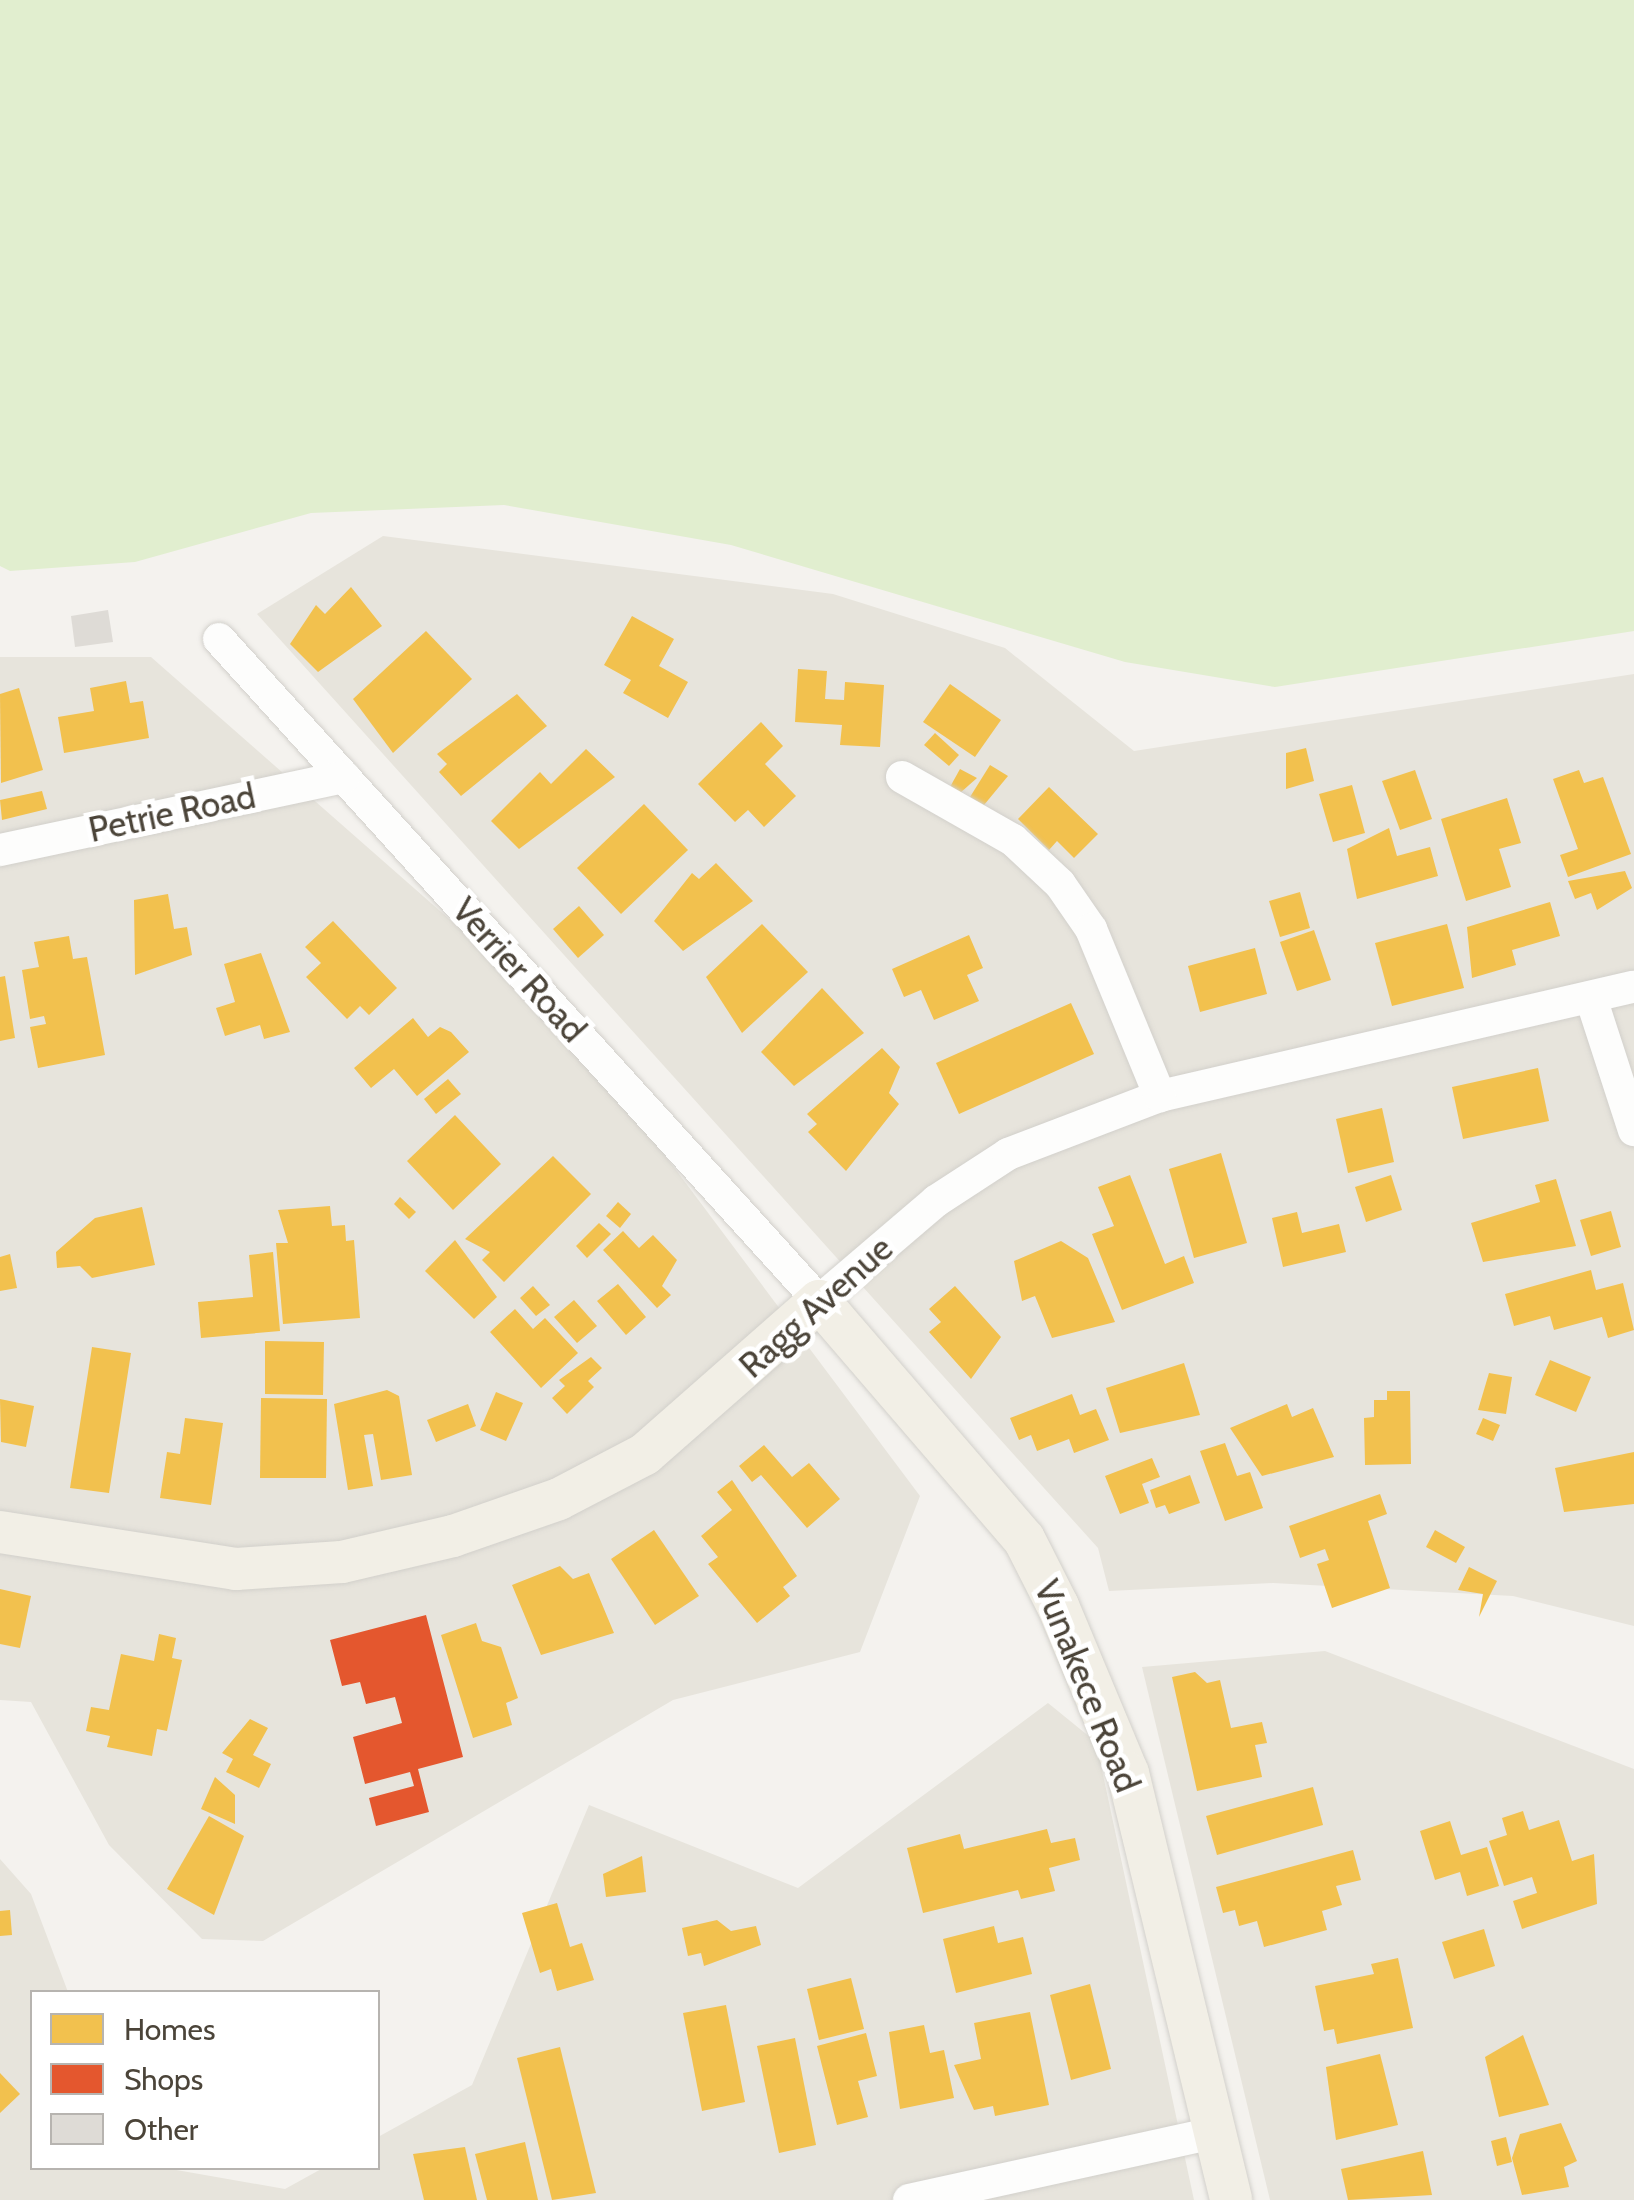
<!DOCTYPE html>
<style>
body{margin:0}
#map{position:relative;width:1634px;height:2200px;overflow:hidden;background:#f4f2ee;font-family:Cabin,sans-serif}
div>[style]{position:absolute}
.residential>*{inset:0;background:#e7e4dc}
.green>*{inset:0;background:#e1eecf}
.homes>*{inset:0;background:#f2c14e}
.shops>*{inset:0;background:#e4572e}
.building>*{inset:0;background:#dedbd6}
.roads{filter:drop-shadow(0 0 2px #d2d0cb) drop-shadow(0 0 2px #d2d0cb)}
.minor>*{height:32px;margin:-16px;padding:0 16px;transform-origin:16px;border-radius:16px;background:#fdfdfc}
.major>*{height:42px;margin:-21px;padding:0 21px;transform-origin:21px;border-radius:21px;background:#f2efe6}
span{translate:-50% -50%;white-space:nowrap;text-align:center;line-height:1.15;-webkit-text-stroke:10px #fff;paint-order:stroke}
.street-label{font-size:35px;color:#4b4439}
.legend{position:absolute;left:30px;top:1990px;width:350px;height:180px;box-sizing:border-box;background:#fff;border:2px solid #b7b4b0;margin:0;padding:12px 18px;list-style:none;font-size:30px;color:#4b4439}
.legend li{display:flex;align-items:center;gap:20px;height:50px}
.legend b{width:50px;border:2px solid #b7b4b0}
</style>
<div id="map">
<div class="residential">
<i style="clip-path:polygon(383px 536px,833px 594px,1005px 648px,1134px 751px,1634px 674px,1634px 1626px,1513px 1596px,1273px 1583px,1109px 1591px,1098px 1548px,257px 614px)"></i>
<i style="clip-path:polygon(0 657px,151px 657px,563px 1019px,920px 1496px,860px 1652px,673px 1700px,263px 1941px,202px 1939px,109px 1845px,31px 1702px,0 1700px)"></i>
<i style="clip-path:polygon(1325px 1651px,1634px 1769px,1634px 2200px,1270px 2200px,1142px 1667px)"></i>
<i style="clip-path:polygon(1048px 1703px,1096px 1742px,1194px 2200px,0 2200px,0 1859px,31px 1894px,68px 1992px,32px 1992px,32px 2168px,165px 2168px,285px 2189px,323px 2168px,378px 2168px,378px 2137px,472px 2085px,589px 1805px,798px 1888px)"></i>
</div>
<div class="green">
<i style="clip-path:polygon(0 0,1634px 0,1634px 631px,1275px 687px,1125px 662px,731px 545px,504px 505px,311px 513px,135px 562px,10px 571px,0 566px)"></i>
</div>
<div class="homes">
<i style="clip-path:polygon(351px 587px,382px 626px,318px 672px,290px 644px,316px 605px,325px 614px)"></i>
<i style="clip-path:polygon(632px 616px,674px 639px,659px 666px,688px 682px,668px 718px,623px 693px,631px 680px,604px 665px)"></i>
<i style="clip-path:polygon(426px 631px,472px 679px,393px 753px,353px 699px)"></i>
<i style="clip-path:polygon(798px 669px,827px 671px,825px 699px,844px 700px,845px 682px,884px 685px,880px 747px,840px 745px,842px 725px,795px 722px)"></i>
<i style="clip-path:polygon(126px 681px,130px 703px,143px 701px,149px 738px,64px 753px,58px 717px,94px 711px,90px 688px)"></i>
<i style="clip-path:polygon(950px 684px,1001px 720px,975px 757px,923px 722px)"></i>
<i style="clip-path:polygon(19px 688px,43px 770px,1px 783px,0 694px)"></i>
<i style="clip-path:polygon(517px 694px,547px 726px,461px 796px,439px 772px,447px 764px,437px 754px)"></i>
<i style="clip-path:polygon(761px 722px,783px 746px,765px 764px,796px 796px,764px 827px,748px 810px,735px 822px,698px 784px)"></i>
<i style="clip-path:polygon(935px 733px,959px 755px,949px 766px,924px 745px)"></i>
<i style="clip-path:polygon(1306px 748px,1314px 781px,1286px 789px,1286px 753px)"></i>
<i style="clip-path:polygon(586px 749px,615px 777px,519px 849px,491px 821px,540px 772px,551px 784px)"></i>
<i style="clip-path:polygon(990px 765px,1008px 776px,984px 805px,970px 797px)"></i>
<i style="clip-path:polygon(960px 769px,977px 778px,960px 793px,950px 787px)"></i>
<i style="clip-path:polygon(1415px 770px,1432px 819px,1400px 830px,1382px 781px)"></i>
<i style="clip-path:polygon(1579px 770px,1584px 783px,1603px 777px,1631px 854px,1568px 877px,1560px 855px,1578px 849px,1553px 779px)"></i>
<i style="clip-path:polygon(1352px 785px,1365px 833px,1333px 842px,1319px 794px)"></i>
<i style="clip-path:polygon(1049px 787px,1098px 834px,1074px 858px,1057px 841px,1049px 850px,1018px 819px)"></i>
<i style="clip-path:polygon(42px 791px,47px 809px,2px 820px,0 800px)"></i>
<i style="clip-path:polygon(1507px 798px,1521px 843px,1499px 849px,1511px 887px,1466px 901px,1441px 819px)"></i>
<i style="clip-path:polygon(644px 804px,688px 850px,621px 914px,577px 868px)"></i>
<i style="clip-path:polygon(1389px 828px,1397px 856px,1430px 847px,1438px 876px,1357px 899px,1347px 849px)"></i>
<i style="clip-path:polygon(716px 863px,753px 901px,683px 951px,654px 921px,692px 873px,699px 879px)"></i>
<i style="clip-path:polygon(1625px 871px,1632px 888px,1597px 910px,1591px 893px,1575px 899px,1568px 881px)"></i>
<i style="clip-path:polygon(1300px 892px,1310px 928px,1280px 937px,1269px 901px)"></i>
<i style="clip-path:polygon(168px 894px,174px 929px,187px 927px,192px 955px,135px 975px,134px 900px)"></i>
<i style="clip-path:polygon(1550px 902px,1560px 936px,1512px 950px,1516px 965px,1472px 978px,1467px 927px)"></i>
<i style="clip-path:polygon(579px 906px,604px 935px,578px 958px,553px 929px)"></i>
<i style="clip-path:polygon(333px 921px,397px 988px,369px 1015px,360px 1006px,347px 1019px,306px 977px,321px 963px,305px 947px)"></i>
<i style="clip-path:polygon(762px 924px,808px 972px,742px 1033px,706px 977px)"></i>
<i style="clip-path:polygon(1447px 924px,1464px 988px,1392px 1006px,1375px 943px)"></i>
<i style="clip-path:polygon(1314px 930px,1331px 980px,1297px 991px,1280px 942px)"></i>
<i style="clip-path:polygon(969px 935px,983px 968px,967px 975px,979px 1001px,934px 1020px,921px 990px,904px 997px,892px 969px)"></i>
<i style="clip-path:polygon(69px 936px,73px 959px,87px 957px,105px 1055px,38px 1068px,30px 1027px,46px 1024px,44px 1016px,30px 1019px,22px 970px,39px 967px,34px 942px)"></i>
<i style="clip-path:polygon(1255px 948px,1267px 994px,1200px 1012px,1188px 966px)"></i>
<i style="clip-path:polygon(261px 953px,290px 1032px,264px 1039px,260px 1025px,225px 1036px,216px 1008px,235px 1002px,224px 964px)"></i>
<i style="clip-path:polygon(5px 976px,15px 1038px,0 1041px,0 977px)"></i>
<i style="clip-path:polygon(822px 988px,864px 1033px,794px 1086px,761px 1052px)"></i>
<i style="clip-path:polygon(1071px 1003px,1094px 1054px,959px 1114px,936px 1063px)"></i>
<i style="clip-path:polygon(413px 1018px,428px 1037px,440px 1027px,451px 1032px,469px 1052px,417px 1096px,394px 1069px,371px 1088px,354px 1068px)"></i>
<i style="clip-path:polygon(882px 1048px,900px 1067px,889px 1093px,899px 1104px,846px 1171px,808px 1132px,817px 1124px,807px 1114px)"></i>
<i style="clip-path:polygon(1538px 1068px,1549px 1121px,1463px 1139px,1452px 1087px)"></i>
<i style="clip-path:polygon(448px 1079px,461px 1094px,436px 1114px,424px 1099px)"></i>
<i style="clip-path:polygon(1382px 1108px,1394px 1162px,1348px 1173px,1336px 1119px)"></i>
<i style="clip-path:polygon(455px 1115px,501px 1164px,453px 1210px,407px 1161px)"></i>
<i style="clip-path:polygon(1221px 1153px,1247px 1243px,1194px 1258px,1169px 1169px)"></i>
<i style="clip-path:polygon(553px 1156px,591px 1194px,504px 1282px,482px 1260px,490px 1252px,465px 1239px)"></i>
<i style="clip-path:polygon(1130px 1175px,1165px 1264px,1184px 1256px,1194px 1283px,1122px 1310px,1092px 1234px,1114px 1226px,1098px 1187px)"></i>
<i style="clip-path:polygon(1391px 1175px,1402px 1210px,1366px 1222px,1355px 1187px)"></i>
<i style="clip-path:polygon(1556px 1179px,1576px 1246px,1483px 1262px,1471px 1223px,1540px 1202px,1535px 1185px)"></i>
<i style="clip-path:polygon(400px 1197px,416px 1212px,409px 1219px,394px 1204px)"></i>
<i style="clip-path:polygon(618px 1202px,631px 1214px,620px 1228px,606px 1216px)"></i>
<i style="clip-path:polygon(330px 1206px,332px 1226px,345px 1225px,346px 1241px,354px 1240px,360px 1318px,283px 1324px,276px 1243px,288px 1243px,278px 1210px)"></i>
<i style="clip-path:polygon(142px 1207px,155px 1265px,92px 1278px,80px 1266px,57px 1268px,56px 1252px,95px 1218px)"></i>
<i style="clip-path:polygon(1611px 1211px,1621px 1247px,1591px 1256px,1580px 1220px)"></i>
<i style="clip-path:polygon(1297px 1212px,1302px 1233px,1339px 1224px,1346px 1252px,1283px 1267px,1272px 1218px)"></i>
<i style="clip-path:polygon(599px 1223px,611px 1234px,587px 1258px,576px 1246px)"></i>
<i style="clip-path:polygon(623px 1231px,639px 1248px,653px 1235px,677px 1260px,662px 1286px,671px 1295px,657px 1308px,603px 1250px)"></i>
<i style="clip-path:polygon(455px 1240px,497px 1297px,474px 1319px,425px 1271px)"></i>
<i style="clip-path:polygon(1061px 1241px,1088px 1258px,1115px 1322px,1052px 1338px,1035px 1296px,1022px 1301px,1014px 1261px)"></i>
<i style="clip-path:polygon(273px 1252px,280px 1331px,201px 1338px,198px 1302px,253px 1297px,249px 1255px)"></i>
<i style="clip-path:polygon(10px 1254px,17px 1288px,0 1291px,0 1257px)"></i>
<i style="clip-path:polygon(1591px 1270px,1596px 1290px,1623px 1283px,1634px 1330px,1608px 1338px,1602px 1317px,1554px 1330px,1550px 1316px,1514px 1326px,1505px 1294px)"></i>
<i style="clip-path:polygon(618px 1284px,646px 1317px,626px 1335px,597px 1301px)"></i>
<i style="clip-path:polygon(533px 1286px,550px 1305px,536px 1316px,520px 1298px)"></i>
<i style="clip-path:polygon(955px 1286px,1001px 1337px,971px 1379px,929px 1332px,941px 1322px,929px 1309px)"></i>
<i style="clip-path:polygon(574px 1300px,597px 1326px,577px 1343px,554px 1317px)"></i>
<i style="clip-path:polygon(515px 1309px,533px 1329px,545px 1318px,578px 1353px,541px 1388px,490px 1332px)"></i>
<i style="clip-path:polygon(265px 1341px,324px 1342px,323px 1395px,265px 1394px)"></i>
<i style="clip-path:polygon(92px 1347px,131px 1353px,109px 1493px,70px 1488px)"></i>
<i style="clip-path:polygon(591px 1357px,602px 1368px,588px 1381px,594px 1387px,567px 1414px,552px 1398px,565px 1386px,559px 1380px)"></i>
<i style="clip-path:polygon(1550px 1360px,1591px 1377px,1576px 1412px,1535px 1395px)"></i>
<i style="clip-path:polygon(1184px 1363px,1200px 1415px,1120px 1433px,1106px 1388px)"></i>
<i style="clip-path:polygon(1489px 1373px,1512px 1377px,1506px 1414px,1478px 1410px)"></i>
<i style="clip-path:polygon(387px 1390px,399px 1396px,412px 1475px,381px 1480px,373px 1434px,364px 1435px,373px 1486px,348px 1490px,334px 1404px)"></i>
<i style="clip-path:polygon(1387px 1391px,1410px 1391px,1411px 1464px,1365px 1465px,1364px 1418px,1374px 1417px,1374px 1400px,1387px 1400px)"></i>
<i style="clip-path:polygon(496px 1392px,523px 1403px,506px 1441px,480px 1430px)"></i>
<i style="clip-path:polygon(1072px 1394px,1080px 1415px,1096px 1409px,1109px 1440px,1074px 1453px,1069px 1439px,1037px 1451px,1031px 1435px,1019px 1440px,1010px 1418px)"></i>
<i style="clip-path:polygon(261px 1398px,327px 1399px,326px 1478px,260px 1478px)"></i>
<i style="clip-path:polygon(0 1399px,34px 1406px,26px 1447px,1px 1442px)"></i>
<i style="clip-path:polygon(468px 1404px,476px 1426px,436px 1442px,427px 1420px)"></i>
<i style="clip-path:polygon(1287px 1404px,1292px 1417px,1313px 1408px,1334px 1457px,1262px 1476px,1230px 1428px)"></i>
<i style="clip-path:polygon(185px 1418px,223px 1423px,211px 1505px,160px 1498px,167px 1452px,180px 1454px)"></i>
<i style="clip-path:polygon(1483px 1418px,1500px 1425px,1493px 1441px,1476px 1434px)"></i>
<i style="clip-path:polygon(1225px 1443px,1237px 1476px,1250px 1472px,1263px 1508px,1225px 1521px,1200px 1451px)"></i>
<i style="clip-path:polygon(764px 1445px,792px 1477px,809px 1463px,840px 1499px,807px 1528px,761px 1475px,752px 1482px,739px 1466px)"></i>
<i style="clip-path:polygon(1634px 1452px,1634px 1504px,1564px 1512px,1555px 1468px)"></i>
<i style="clip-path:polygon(1152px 1458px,1160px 1477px,1142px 1484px,1149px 1503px,1120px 1514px,1105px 1476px)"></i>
<i style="clip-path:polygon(1190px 1475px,1200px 1503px,1169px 1514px,1165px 1505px,1156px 1508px,1150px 1490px)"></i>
<i style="clip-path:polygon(732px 1480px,797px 1576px,783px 1587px,790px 1596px,757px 1623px,708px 1564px,718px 1557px,701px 1536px,732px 1510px,717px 1492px)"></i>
<i style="clip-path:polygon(1380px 1494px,1387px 1514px,1368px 1521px,1390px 1588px,1332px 1608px,1317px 1564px,1329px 1560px,1325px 1549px,1300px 1558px,1289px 1526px)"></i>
<i style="clip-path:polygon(654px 1530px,699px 1596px,655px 1625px,611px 1559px)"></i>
<i style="clip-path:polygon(1435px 1530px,1465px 1547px,1456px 1563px,1426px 1547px)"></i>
<i style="clip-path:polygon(560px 1566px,573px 1579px,589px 1573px,614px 1633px,541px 1655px,512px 1585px)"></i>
<i style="clip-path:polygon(1469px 1567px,1497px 1581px,1479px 1617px,1483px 1594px,1458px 1590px)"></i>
<i style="clip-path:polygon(0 1589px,31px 1596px,20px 1648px,0 1644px)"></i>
<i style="clip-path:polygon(476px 1623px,482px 1641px,501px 1647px,518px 1698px,506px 1703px,512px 1725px,473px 1738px,441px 1635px)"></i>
<i style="clip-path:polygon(159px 1634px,176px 1638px,172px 1658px,182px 1660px,167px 1731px,157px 1729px,152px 1756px,107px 1747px,110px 1736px,86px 1731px,91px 1707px,109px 1710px,121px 1654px,154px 1661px)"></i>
<i style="clip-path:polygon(1195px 1672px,1207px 1683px,1220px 1680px,1231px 1728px,1262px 1722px,1267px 1743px,1255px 1745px,1262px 1777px,1197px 1791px,1172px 1677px)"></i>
<i style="clip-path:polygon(250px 1719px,268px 1728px,253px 1755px,271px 1764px,259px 1788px,226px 1772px,233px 1759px,222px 1753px)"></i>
<i style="clip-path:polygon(215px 1777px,235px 1795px,235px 1824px,201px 1809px)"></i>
<i style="clip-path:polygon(1313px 1787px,1323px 1825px,1217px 1855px,1206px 1816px)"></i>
<i style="clip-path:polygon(1523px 1811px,1529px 1830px,1559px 1820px,1572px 1861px,1594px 1854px,1597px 1904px,1522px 1929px,1513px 1901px,1537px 1893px,1532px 1877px,1504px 1886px,1489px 1841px,1507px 1835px,1502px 1818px)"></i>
<i style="clip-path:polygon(209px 1816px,244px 1836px,214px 1915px,167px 1889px)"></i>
<i style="clip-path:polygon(1450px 1821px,1461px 1855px,1487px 1847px,1499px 1886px,1467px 1896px,1460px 1872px,1435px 1880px,1420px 1831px)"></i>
<i style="clip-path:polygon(1047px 1829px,1051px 1843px,1075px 1838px,1080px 1860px,1049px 1868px,1055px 1891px,1021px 1899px,1018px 1890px,923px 1913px,907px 1848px,960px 1834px,964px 1849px)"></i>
<i style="clip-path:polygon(1353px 1850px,1361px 1880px,1336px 1886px,1342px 1905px,1322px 1911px,1327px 1930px,1264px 1947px,1257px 1921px,1239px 1926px,1235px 1910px,1223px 1913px,1216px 1887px)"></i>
<i style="clip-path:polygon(642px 1856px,646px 1892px,606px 1897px,603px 1874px)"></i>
<i style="clip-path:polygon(557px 1903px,570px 1947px,582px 1943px,594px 1980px,557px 1991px,551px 1969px,540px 1973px,522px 1913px)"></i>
<i style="clip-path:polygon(10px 1910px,12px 1935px,0 1936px,0 1911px)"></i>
<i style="clip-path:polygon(717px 1920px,731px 1931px,756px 1926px,761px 1945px,704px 1966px,701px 1953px,688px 1956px,682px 1928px)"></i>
<i style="clip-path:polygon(994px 1926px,998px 1943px,1023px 1937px,1032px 1974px,956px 1993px,943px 1939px)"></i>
<i style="clip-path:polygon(1484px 1929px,1495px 1966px,1454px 1979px,1442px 1942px)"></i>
<i style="clip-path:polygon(1398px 1958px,1413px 2028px,1337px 2044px,1334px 2029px,1324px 2031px,1315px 1986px,1374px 1974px,1371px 1964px)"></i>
<i style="clip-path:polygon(851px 1978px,864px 2029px,819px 2040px,807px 1989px)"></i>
<i style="clip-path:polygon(1090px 1984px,1111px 2069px,1071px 2080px,1050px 1995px)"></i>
<i style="clip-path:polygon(726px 2005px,745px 2102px,702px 2111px,683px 2013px)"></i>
<i style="clip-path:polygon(1030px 2012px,1049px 2105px,995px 2116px,993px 2106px,974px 2110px,954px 2065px,981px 2059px,974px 2023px)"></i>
<i style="clip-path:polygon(924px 2025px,930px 2053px,944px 2050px,954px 2098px,900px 2109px,889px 2032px)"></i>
<i style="clip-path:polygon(866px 2033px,877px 2076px,858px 2081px,868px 2117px,837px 2125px,817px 2046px)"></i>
<i style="clip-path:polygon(1523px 2035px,1549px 2105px,1499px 2117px,1485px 2057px)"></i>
<i style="clip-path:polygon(795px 2038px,816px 2145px,779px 2153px,757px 2046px)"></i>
<i style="clip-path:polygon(560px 2047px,596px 2193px,552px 2200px,517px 2058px)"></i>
<i style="clip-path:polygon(1380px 2054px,1398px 2125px,1336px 2140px,1326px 2067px)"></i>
<i style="clip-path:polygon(0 2073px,20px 2094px,0 2113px)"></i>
<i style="clip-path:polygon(1561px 2123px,1577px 2161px,1564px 2167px,1569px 2187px,1522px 2195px,1512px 2158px,1520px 2134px)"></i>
<i style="clip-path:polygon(1506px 2137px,1512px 2162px,1497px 2166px,1491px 2141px)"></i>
<i style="clip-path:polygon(525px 2142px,538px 2200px,487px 2200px,475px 2154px)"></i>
<i style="clip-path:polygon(465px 2147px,477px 2200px,424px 2200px,413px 2154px)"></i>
<i style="clip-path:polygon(1423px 2151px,1432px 2195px,1348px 2200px,1341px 2169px)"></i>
</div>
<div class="shops">
<i style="clip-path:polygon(426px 1615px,463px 1757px,418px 1769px,429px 1812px,376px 1826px,369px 1798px,414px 1786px,410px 1772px,365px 1784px,353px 1737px,402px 1723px,395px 1697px,366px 1704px,360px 1682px,342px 1686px,330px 1640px)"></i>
</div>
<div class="building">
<i style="clip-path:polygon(108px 610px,113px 642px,75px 647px,71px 616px)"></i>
</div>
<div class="roads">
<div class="minor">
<i style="left:219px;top:639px;width:893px;rotate:47.81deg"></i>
<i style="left:819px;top:1301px;width:154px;rotate:-40.5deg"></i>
<i style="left:936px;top:1201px;width:86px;rotate:-33.1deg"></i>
<i style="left:1008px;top:1154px;width:163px;rotate:-20.9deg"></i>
<i style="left:1160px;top:1096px;width:486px;rotate:-13deg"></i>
<i style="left:902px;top:777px;width:128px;rotate:29.6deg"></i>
<i style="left:1013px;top:840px;width:64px;rotate:43.1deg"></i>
<i style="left:1060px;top:884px;width:55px;rotate:55.4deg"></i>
<i style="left:1091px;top:929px;width:181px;rotate:67.6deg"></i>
<i style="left:0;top:850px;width:352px;rotate:-12deg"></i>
<i style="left:1591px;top:998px;width:139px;rotate:72deg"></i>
<i style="left:909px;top:2200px;width:315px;rotate:-12.4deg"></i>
</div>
<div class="major">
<i style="left:0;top:1532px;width:239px;rotate:8.9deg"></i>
<i style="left:236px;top:1569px;width:106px;rotate:-3.8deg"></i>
<i style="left:342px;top:1562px;width:114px;rotate:-13.2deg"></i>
<i style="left:453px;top:1536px;width:112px;rotate:-19.2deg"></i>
<i style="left:559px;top:1499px;width:97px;rotate:-27.6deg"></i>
<i style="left:645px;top:1454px;width:232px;rotate:-41.3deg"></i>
<i style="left:819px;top:1301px;width:314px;rotate:49.3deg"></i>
<i style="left:1024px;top:1539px;width:75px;rotate:63.1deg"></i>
<i style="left:1058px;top:1606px;width:181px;rotate:67.3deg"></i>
<i style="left:1128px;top:1773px;width:439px;rotate:76.4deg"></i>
</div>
</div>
<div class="street-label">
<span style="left:172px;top:813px;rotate:-12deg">Petrie Road</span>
<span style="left:519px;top:970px;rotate:48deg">Verrier Road</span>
<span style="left:816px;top:1307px;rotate:-42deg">Ragg Avenue</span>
<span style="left:1087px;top:1686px;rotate:68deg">Vunakece Road</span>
</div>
<ul class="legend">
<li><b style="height:28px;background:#f2c14e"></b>Homes</li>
<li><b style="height:28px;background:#e4572e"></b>Shops</li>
<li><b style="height:28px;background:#dedbd6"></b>Other</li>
</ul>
</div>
